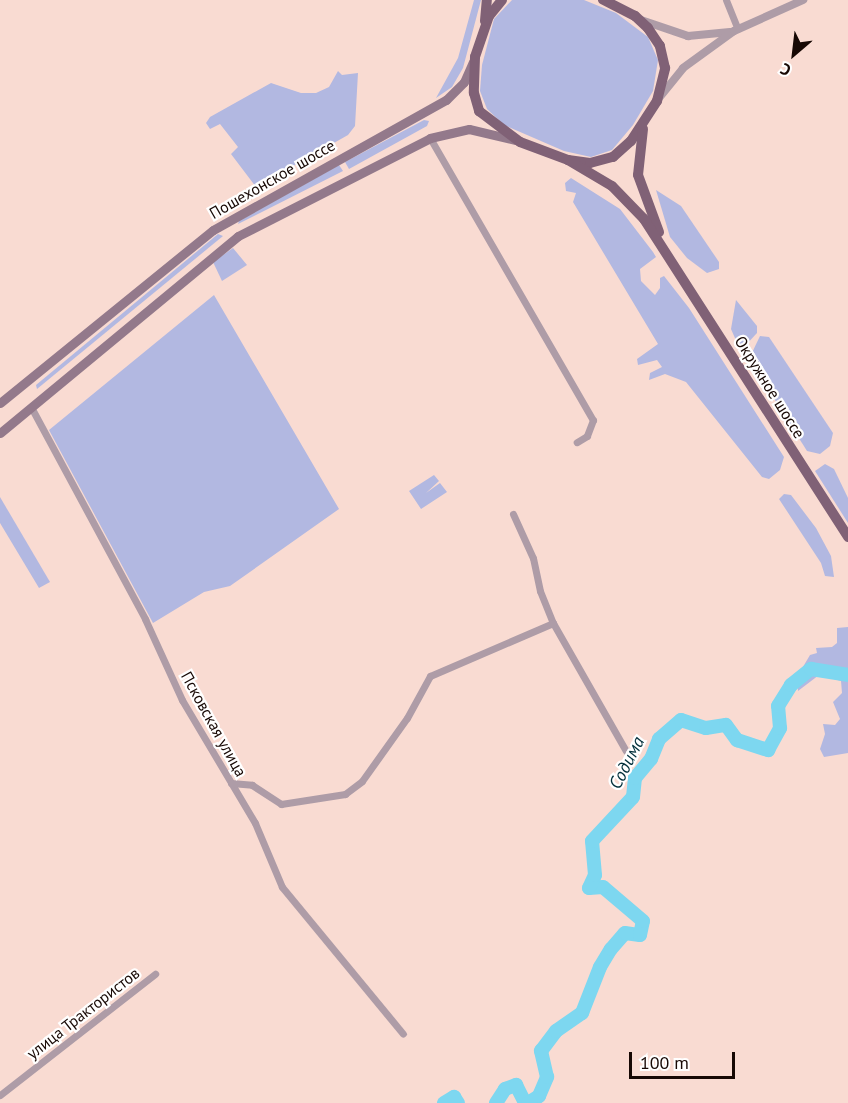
<!DOCTYPE html>
<meta charset="utf-8">
<style>
body{margin:0}
#map{position:relative;width:848px;height:1103px;overflow:hidden;background:#f9dbd2;font-family:"PT Sans",sans-serif}
div>[style]{position:absolute}
.green>*{inset:0;background:#b2b8e1}
.river>*{height:14px;margin:-7px;padding:0 7px;transform-origin:7px;border-radius:7px;background:#7dd7f0}
.minor>*{height:7px;margin:-3.5px;padding:0 3.5px;transform-origin:3.5px;border-radius:3.5px;background:#ae9ca7}
.tertiary>*{height:8px;margin:-4px;padding:0 4px;transform-origin:4px;border-radius:4px;background:#ae9ca7}
.secondary>*{height:9px;margin:-4.5px;padding:0 4.5px;transform-origin:4.5px;border-radius:4.5px;background:#93798b}
.primary>*{height:10px;margin:-5px;padding:0 5px;transform-origin:5px;border-radius:5px;background:#806176}
span{translate:-50% -50%;white-space:nowrap;text-align:center;line-height:1.15;-webkit-text-stroke:4.5px #fff;paint-order:stroke}
.street-label{font-size:16px;color:#170804}
.water-label{font-size:18px;color:#03303b;font-style:italic}
.north{position:absolute;left:764px;top:24px;width:60px;height:60px;-webkit-text-stroke:4px #fff;paint-order:stroke;rotate:208deg;font-size:16px;font-weight:700;line-height:24px;text-align:center;color:#170804}
.north::after{content:'';display:block;margin:auto;width:21px;height:27px;background:#170804;clip-path:polygon(50% 0,100% 100%,50% 72%,0 100%)}
.scale{position:absolute;left:629px;top:1052px;width:106px;height:27px;box-sizing:border-box;border:3px solid #170804;border-top:0;padding-left:8px;font-size:18px;line-height:21px;white-space:nowrap;color:#170804;-webkit-text-stroke:4px #fff;paint-order:stroke}
</style>
<div id="map">
<div class="green">
<i style="clip-path:polygon(474px 0,481px 0,463px 68px,452px 87px,436px 98px,458px 58px)"></i>
<i style="clip-path:polygon(512px 0,584px 0,616px 13px,648px 37px,658px 60px,653px 91px,633px 125px,612px 150px,591px 157px,564px 151px,504px 125px,487px 109px,480px 91px,482px 65px,494px 19px)"></i>
<i style="clip-path:polygon(338px 71px,342px 75px,358px 73px,355px 126px,348px 135px,256px 187px,231px 154px,238px 147px,220px 124px,210px 129px,206px 123px,210px 117px,271px 83px,301px 93px,316px 93px,329px 87px)"></i>
<i style="clip-path:polygon(424px 120px,429px 121px,427px 126px,349px 169px,345px 162px)"></i>
<i style="clip-path:polygon(339px 165px,343px 171px,238px 224px,239px 221px)"></i>
<i style="clip-path:polygon(571px 178px,620px 209px,653px 252px,656px 257px,640px 269px,641px 281px,655px 295px,660px 288px,660px 278px,664px 276px,689px 308px,784px 457px,780px 470px,769px 479px,762px 477px,686px 382px,665px 374px,649px 380px,650px 373px,662px 367px,657px 360px,638px 365px,637px 359px,658px 344px,573px 202px,576px 193px,566px 191px,565px 183px)"></i>
<i style="clip-path:polygon(656px 190px,681px 206px,719px 262px,719px 269px,707px 273px,687px 258px,670px 237px)"></i>
<i style="clip-path:polygon(218px 234px,223px 236px,37px 389px,36px 385px)"></i>
<i style="clip-path:polygon(233px 248px,247px 265px,222px 281px,213px 262px)"></i>
<i style="clip-path:polygon(214px 295px,339px 509px,230px 586px,204px 592px,153px 623px,49px 430px)"></i>
<i style="clip-path:polygon(736px 300px,757px 326px,757px 333px,744px 347px,738px 345px,731px 329px)"></i>
<i style="clip-path:polygon(760px 336px,769px 337px,833px 433px,830px 446px,820px 454px,807px 451px,749px 359px)"></i>
<i style="clip-path:polygon(825px 464px,834px 469px,848px 498px,848px 523px,815px 471px)"></i>
<i style="clip-path:polygon(434px 475px,439px 481px,426px 493px,440px 483px,447px 492px,421px 509px,409px 491px)"></i>
<i style="clip-path:polygon(784px 494px,791px 495px,816px 528px,831px 556px,834px 577px,825px 576px,821px 563px,779px 499px)"></i>
<i style="clip-path:polygon(0 497px,50px 582px,39px 588px,0 523px)"></i>
<i style="clip-path:polygon(848px 627px,848px 753px,824px 757px,820px 749px,825px 734px,823px 724px,835px 725px,840px 719px,833px 702px,842px 693px,841px 681px,819px 675px,798px 691px,797px 677px,810px 655px,817px 653px,816px 648px,832px 647px,837px 643px,837px 628px)"></i>
</div>
<div class="river">
<i style="left:444px;top:1103px;width:12px;rotate:-31deg"></i>
<i style="left:454px;top:1097px;width:7px;rotate:56deg"></i>
<i style="left:496px;top:1103px;width:17px;rotate:-57deg"></i>
<i style="left:505px;top:1089px;width:12px;rotate:-20deg"></i>
<i style="left:516px;top:1085px;width:20px;rotate:63deg"></i>
<i style="left:528px;top:1103px;width:13px;rotate:-32deg"></i>
<i style="left:539px;top:1096px;width:21px;rotate:-67deg"></i>
<i style="left:547px;top:1077px;width:27px;rotate:-103deg"></i>
<i style="left:541px;top:1051px;width:25px;rotate:-53deg"></i>
<i style="left:556px;top:1031px;width:32px;rotate:-35deg"></i>
<i style="left:582px;top:1013px;width:49px;rotate:-68.6deg"></i>
<i style="left:600px;top:967px;width:21px;rotate:-59deg"></i>
<i style="left:611px;top:949px;width:21px;rotate:-49deg"></i>
<i style="left:625px;top:933px;width:15px;rotate:8deg"></i>
<i style="left:640px;top:935px;width:14px;rotate:-78deg"></i>
<i style="left:643px;top:921px;width:52px;rotate:-139.6deg"></i>
<i style="left:603px;top:887px;width:14px;rotate:176deg"></i>
<i style="left:589px;top:888px;width:14px;rotate:-65deg"></i>
<i style="left:595px;top:875px;width:34px;rotate:-95deg"></i>
<i style="left:592px;top:841px;width:60px;rotate:-47deg"></i>
<i style="left:633px;top:797px;width:19px;rotate:-84deg"></i>
<i style="left:635px;top:778px;width:25px;rotate:-50deg"></i>
<i style="left:651px;top:759px;width:22px;rotate:-68deg"></i>
<i style="left:659px;top:739px;width:29px;rotate:-41deg"></i>
<i style="left:681px;top:720px;width:26px;rotate:18deg"></i>
<i style="left:706px;top:728px;width:20px;rotate:-9deg"></i>
<i style="left:726px;top:725px;width:19px;rotate:54deg"></i>
<i style="left:737px;top:740px;width:33px;rotate:18deg"></i>
<i style="left:768px;top:750px;width:25px;rotate:-61deg"></i>
<i style="left:780px;top:728px;width:22px;rotate:-95deg"></i>
<i style="left:778px;top:706px;width:25px;rotate:-58deg"></i>
<i style="left:791px;top:685px;width:26px;rotate:-39deg"></i>
<i style="left:811px;top:669px;width:37px;rotate:9deg"></i>
</div>
<div class="minor">
<i style="left:726px;top:0;width:31px;rotate:68deg"></i>
<i style="left:430px;top:138px;width:326px;rotate:60deg"></i>
<i style="left:593px;top:420px;width:17px;rotate:111deg"></i>
<i style="left:587px;top:436px;width:12px;rotate:149deg"></i>
<i style="left:31px;top:407px;width:241px;rotate:61.7deg"></i>
<i style="left:145px;top:619px;width:89px;rotate:65.4deg"></i>
<i style="left:182px;top:700px;width:143px;rotate:59.3deg"></i>
<i style="left:255px;top:823px;width:69px;rotate:67.1deg"></i>
<i style="left:282px;top:887px;width:190px;rotate:50.5deg"></i>
<i style="left:513px;top:514px;width:48px;rotate:65.6deg"></i>
<i style="left:533px;top:558px;width:34px;rotate:78deg"></i>
<i style="left:540px;top:591px;width:35px;rotate:68deg"></i>
<i style="left:553px;top:623px;width:147px;rotate:60.3deg"></i>
<i style="left:231px;top:783px;width:21px;rotate:5deg"></i>
<i style="left:252px;top:785px;width:35px;rotate:33deg"></i>
<i style="left:281px;top:804px;width:65px;rotate:-8.9deg"></i>
<i style="left:345px;top:794px;width:21px;rotate:-37deg"></i>
<i style="left:362px;top:781px;width:77px;rotate:-54.5deg"></i>
<i style="left:407px;top:718px;width:48px;rotate:-61.3deg"></i>
<i style="left:430px;top:676px;width:134px;rotate:-23.3deg"></i>
<i style="left:0;top:1095px;width:197px;rotate:-38deg"></i>
</div>
<div class="tertiary">
<i style="left:641px;top:20px;width:50px;rotate:18.8deg"></i>
<i style="left:688px;top:36px;width:42px;rotate:-5.4deg"></i>
<i style="left:659px;top:98px;width:38px;rotate:-51deg"></i>
<i style="left:683px;top:68px;width:63px;rotate:-36deg"></i>
<i style="left:734px;top:31px;width:76px;rotate:-24.2deg"></i>
</div>
<div class="secondary">
<i style="left:0;top:403px;width:274px;rotate:-39.1deg"></i>
<i style="left:213px;top:230px;width:267px;rotate:-29.2deg"></i>
<i style="left:446px;top:100px;width:25px;rotate:-45deg"></i>
<i style="left:464px;top:82px;width:22px;rotate:-66deg"></i>
<i style="left:0;top:433px;width:309px;rotate:-39.6deg"></i>
<i style="left:238px;top:236px;width:216px;rotate:-27deg"></i>
<i style="left:430px;top:138px;width:40px;rotate:-13deg"></i>
<i style="left:469px;top:129px;width:47px;rotate:13.4deg"></i>
</div>
<div class="primary">
<i style="left:502px;top:0;width:21px;rotate:129deg"></i>
<i style="left:489px;top:16px;width:43px;rotate:108.9deg"></i>
<i style="left:475px;top:57px;width:36px;rotate:92deg"></i>
<i style="left:474px;top:93px;width:19px;rotate:74deg"></i>
<i style="left:479px;top:111px;width:51px;rotate:37.1deg"></i>
<i style="left:520px;top:142px;width:51px;rotate:20.6deg"></i>
<i style="left:568px;top:160px;width:22px;rotate:8deg"></i>
<i style="left:590px;top:163px;width:24px;rotate:-15deg"></i>
<i style="left:613px;top:157px;width:24px;rotate:-42deg"></i>
<i style="left:631px;top:141px;width:48px;rotate:-57deg"></i>
<i style="left:657px;top:101px;width:34px;rotate:-76deg"></i>
<i style="left:665px;top:68px;width:23px;rotate:-103deg"></i>
<i style="left:660px;top:46px;width:22px;rotate:-124deg"></i>
<i style="left:648px;top:28px;width:18px;rotate:-137deg"></i>
<i style="left:635px;top:16px;width:36px;rotate:-153deg"></i>
<i style="left:485px;top:21px;width:21px;rotate:-85deg"></i>
<i style="left:643px;top:129px;width:46px;rotate:96.2deg"></i>
<i style="left:638px;top:175px;width:61px;rotate:69.8deg"></i>
<i style="left:568px;top:160px;width:51px;rotate:30.6deg"></i>
<i style="left:612px;top:186px;width:46px;rotate:45.9deg"></i>
<i style="left:644px;top:219px;width:378px;rotate:57.3deg"></i>
</div>
<div class="street-label">
<span style="left:272px;top:179px;rotate:-30deg">Пошехонское шоссе</span>
<span style="left:770px;top:387px;rotate:58deg">Окружное шоссе</span>
<span style="left:214px;top:724px;rotate:61deg">Псковская улица</span>
<span style="left:83px;top:1013px;rotate:-38deg">улица Трактористов</span>
</div>
<div class="water-label">
<span style="left:627px;top:763px;rotate:-63deg">Содима</span>
</div>
<div class="north">С</div>
<div class="scale">100 m</div>
</div>
